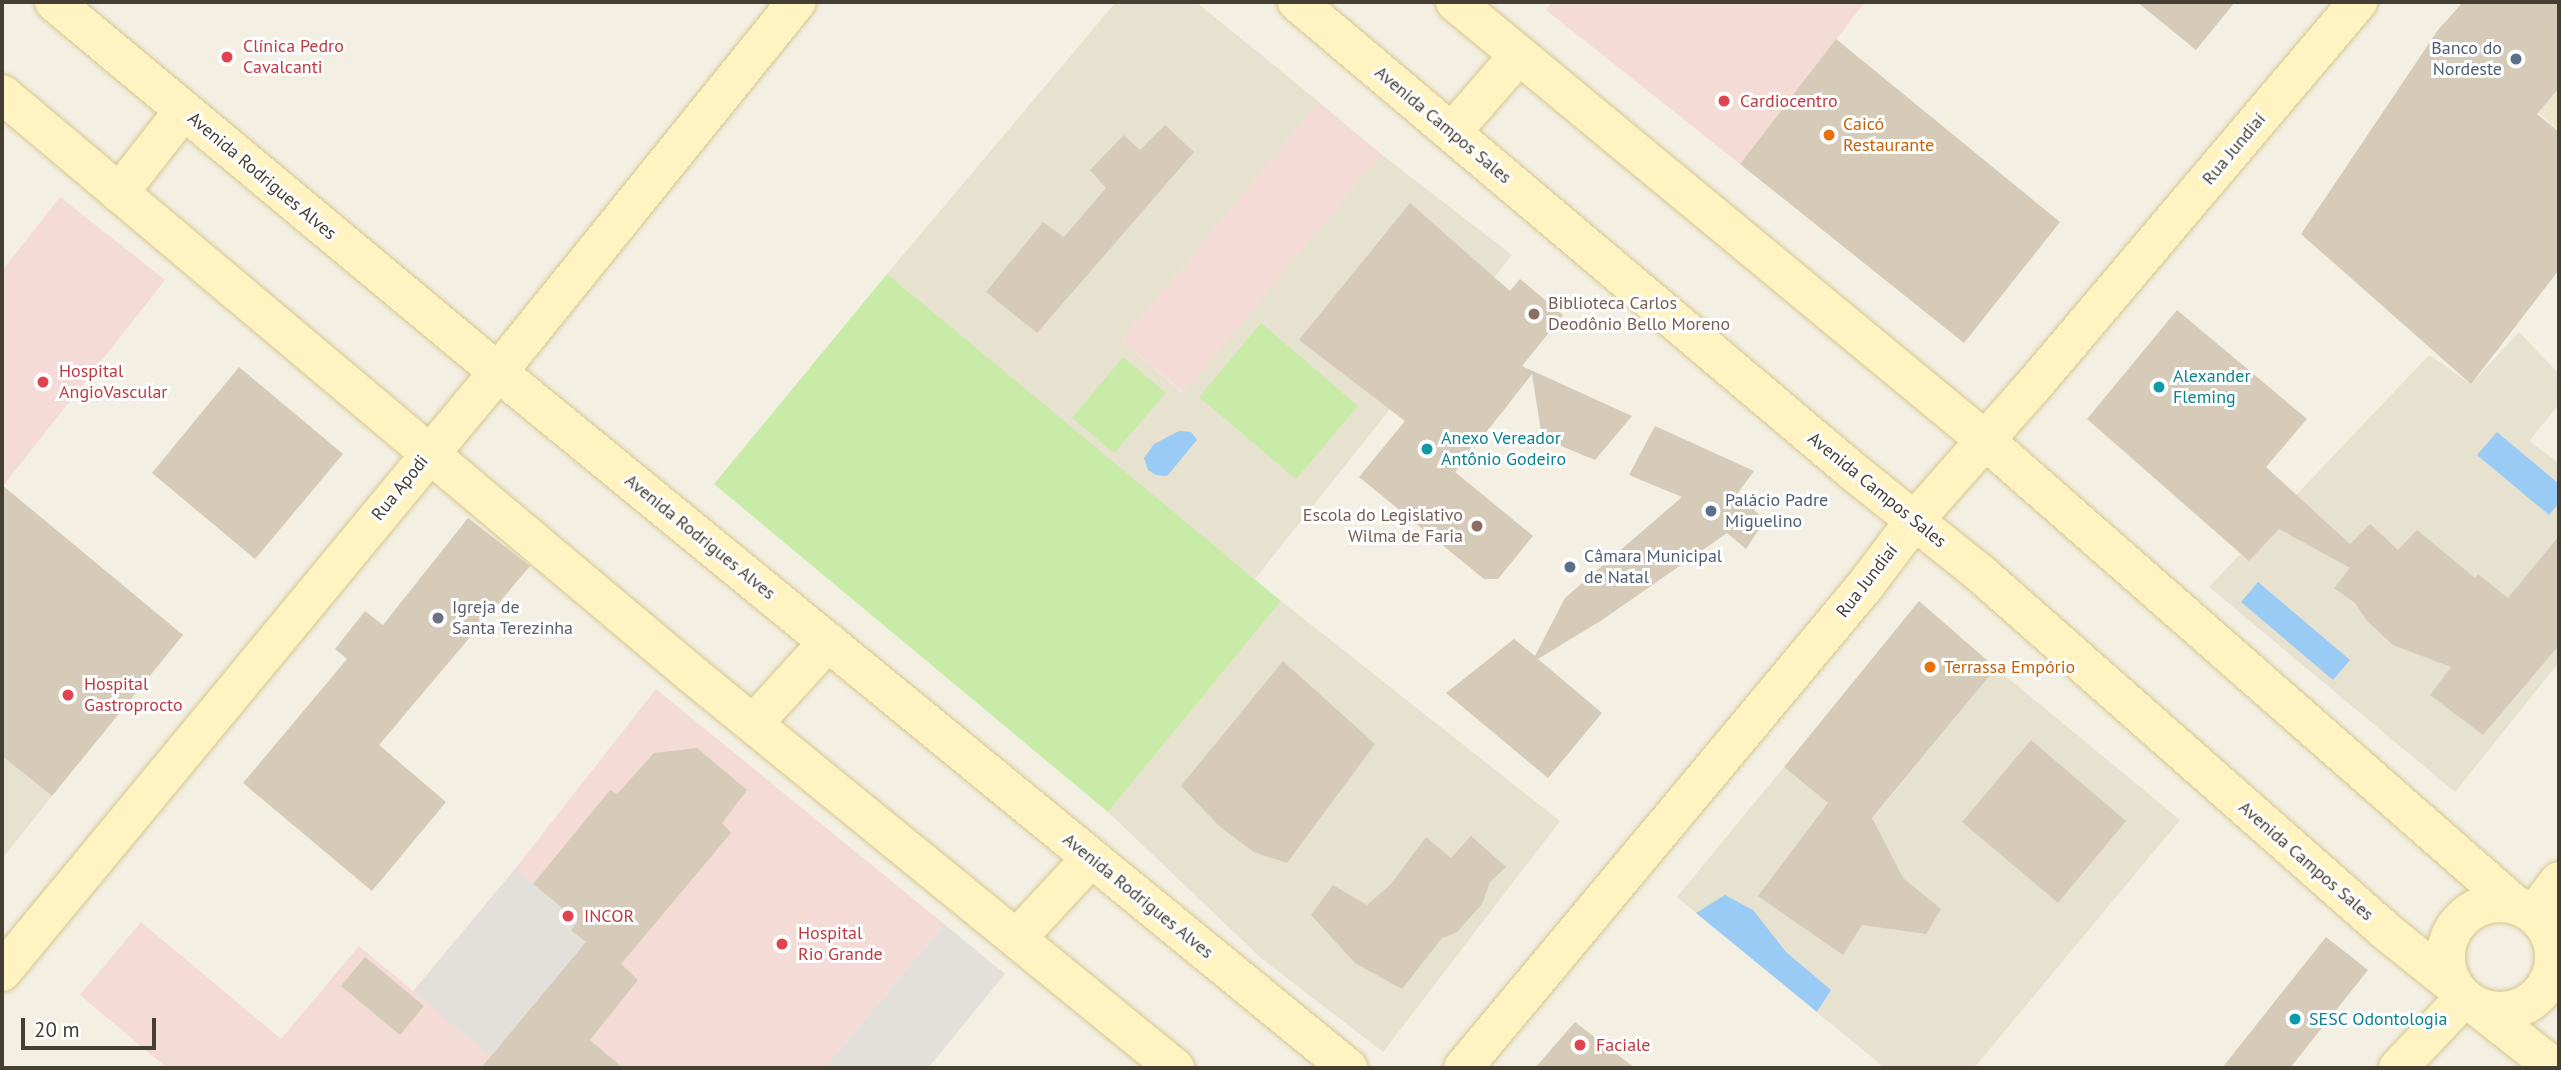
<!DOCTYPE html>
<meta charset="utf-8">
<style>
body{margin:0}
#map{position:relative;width:2561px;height:1070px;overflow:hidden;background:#f3efe3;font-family:"PT Sans",sans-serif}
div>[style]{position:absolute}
.residential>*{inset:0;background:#e7e1d0}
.education>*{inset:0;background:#ede6cb}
.medical>*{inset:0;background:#f5dbd5}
.green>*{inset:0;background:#c9eba8}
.parking>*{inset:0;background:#e3e0dc}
.water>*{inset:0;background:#9acbf5}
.building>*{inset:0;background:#d5cbb8}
.roads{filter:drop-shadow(0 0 2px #d6c78f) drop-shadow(0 0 2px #d6c78f)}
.secondary>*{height:38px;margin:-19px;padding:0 19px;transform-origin:19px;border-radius:19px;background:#fff3c1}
.secondary>.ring{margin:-19px;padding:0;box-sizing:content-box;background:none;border:38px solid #fff3c1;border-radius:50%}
.dots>*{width:19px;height:19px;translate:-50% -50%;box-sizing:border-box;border:4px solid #fff;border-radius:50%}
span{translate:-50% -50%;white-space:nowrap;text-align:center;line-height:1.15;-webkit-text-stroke:6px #fff;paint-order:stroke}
.health-label{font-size:18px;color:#be3a42}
.left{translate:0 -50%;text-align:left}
.service-label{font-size:18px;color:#4e5e75}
.right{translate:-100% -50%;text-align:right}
.street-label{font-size:18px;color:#453f33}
.food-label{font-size:18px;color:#c56008}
.education-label{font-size:18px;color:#785e54}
.culture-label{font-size:18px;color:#0d838f}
.worship-label{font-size:18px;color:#5b616d}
.frame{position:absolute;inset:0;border:4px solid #453f33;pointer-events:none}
.scale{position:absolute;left:21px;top:1018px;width:135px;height:32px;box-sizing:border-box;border:4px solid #453f33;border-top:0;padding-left:9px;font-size:21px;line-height:24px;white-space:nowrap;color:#453f33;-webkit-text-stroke:5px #fff;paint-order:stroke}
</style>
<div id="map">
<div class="residential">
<i style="clip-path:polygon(1116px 2px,1196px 2px,1319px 102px,1122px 341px,1183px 393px,1381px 154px,1512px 255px,1255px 579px,1120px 470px,887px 274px)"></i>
<i style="clip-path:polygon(2519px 332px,2559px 374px,2559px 404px,2529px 441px,2559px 463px,2559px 662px,2455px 792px,2209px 587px,2429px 355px,2471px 384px)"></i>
<i style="clip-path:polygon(1281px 601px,1560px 821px,1383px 1052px,1261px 958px,1108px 812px)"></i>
<i style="clip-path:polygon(1996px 668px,2180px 820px,1974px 1068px,1885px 1068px,1677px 897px,1784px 767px,1862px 831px)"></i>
<i style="clip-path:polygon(2px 756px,52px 796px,2px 859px)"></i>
</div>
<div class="education">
<i style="clip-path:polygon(2559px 88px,2559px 131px,2538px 113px)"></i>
</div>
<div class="medical">
<i style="clip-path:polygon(1552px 2px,1865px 2px,1740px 164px,1546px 10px)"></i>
<i style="clip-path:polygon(1319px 102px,1381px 154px,1184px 393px,1122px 341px)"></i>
<i style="clip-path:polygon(60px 197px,165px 280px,3px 486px,2px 271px)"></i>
<i style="clip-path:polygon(656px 689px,944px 924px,824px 1068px,167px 1068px,80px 995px,141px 922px,281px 1039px,359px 946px,413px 991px,515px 869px)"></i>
</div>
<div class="green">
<i style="clip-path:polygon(887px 274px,1281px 601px,1108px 812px,714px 484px)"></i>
<i style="clip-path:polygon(1261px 323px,1358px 406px,1296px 479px,1199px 397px)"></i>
<i style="clip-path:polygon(1123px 357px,1166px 393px,1114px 453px,1072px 418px)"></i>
</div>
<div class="parking">
<i style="clip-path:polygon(515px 869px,578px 921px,571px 930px,586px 942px,491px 1056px,413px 992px)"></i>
<i style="clip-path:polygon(944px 924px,1005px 974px,928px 1068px,824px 1068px)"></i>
</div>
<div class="water">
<i style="clip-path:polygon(1179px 431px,1191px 432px,1197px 440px,1167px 476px,1156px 475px,1148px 470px,1144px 458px,1154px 444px)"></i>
<i style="clip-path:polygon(2497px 432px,2559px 484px,2559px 503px,2549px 515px,2477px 455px)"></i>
<i style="clip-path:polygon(2258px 582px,2350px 660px,2333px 680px,2241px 602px)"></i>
<i style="clip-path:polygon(1725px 895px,1753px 910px,1786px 952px,1831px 990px,1817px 1012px,1696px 913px)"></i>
</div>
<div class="building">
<i style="clip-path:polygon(2137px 2px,2235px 2px,2196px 50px)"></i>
<i style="clip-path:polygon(2463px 2px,2559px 2px,2559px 88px,2537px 114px,2559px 132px,2559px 270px,2471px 384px,2301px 234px,2438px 30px)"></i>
<i style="clip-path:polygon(1836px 39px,2060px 222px,1964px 343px,1740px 164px)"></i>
<i style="clip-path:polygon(1165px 125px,1194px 152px,1037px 333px,986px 292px,1043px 222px,1064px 237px,1106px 188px,1090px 170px,1124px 135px,1140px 150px)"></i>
<i style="clip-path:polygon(1410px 203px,1510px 291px,1520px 279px,1563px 315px,1522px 366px,1632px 416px,1595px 460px,1542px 438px,1532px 374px,1455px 472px,1533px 536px,1498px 579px,1484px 579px,1359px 477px,1405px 421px,1299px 340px)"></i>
<i style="clip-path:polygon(2177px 310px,2307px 419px,2266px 467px,2350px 544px,2370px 524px,2398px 550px,2417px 530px,2475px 578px,2478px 574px,2508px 598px,2559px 536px,2559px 645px,2483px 735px,2430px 695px,2451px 667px,2393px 645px,2367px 621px,2355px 603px,2334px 588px,2350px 568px,2279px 529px,2249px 561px,2087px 419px)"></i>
<i style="clip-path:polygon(239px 367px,343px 454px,255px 559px,152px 473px)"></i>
<i style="clip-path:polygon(1655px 426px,1754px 471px,1737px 494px,1765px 520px,1746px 549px,1727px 533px,1602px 620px,1538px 659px,1602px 713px,1548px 778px,1446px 693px,1514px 639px,1535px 656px,1565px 598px,1682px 497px,1629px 475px)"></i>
<i style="clip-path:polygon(2px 485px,183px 635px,52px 796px,2px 756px)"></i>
<i style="clip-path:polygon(468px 518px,530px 566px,379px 745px,446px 802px,372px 891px,243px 783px,347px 659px,335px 649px,365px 611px,383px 625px)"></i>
<i style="clip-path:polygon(1919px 601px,1996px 668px,1872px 818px,1903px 878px,1941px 909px,1926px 934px,1862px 925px,1843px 955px,1758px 896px,1828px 803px,1784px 767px)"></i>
<i style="clip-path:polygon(1283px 661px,1375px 744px,1287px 863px,1254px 852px,1220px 827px,1181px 786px)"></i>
<i style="clip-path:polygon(2031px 740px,2126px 821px,2058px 903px,1962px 822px)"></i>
<i style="clip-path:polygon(697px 748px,747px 790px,722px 823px,731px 833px,621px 964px,638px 980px,590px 1040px,623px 1068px,481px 1068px,586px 942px,571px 930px,578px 921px,533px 884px,610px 790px,617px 794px,654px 753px)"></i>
<i style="clip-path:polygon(1471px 836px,1506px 867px,1490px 882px,1482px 904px,1457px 932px,1442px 938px,1402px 989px,1355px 963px,1311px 915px,1333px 885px,1367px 905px,1391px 884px,1426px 837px,1451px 858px)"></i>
<i style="clip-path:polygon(2326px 937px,2368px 970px,2290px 1068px,2222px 1068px)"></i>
<i style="clip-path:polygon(365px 957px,424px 1006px,400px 1035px,341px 986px)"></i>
<i style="clip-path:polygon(1575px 1022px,1635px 1068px,1535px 1068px)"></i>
</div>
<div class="roads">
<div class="secondary">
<i style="left:54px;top:2px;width:578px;rotate:39.81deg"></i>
<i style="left:498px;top:372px;width:1099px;rotate:39.31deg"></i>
<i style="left:1297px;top:2px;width:730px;rotate:40.17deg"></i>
<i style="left:1855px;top:473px;width:161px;rotate:38.7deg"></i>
<i style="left:1981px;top:574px;width:541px;rotate:41.4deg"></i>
<i style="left:2387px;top:932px;width:83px;rotate:38.7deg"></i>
<i style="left:1455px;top:2px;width:689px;rotate:39.58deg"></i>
<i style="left:1986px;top:441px;width:702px;rotate:41.25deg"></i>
<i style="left:2px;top:94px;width:903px;rotate:40.06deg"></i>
<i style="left:693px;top:675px;width:622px;rotate:39.19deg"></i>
<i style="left:1452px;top:132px;width:102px;rotate:-49deg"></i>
<i style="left:119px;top:193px;width:105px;rotate:-51.9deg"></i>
<i style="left:754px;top:723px;width:110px;rotate:-47.6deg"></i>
<i class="ring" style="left:2446px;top:903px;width:70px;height:70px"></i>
<i style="left:2534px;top:914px;width:41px;rotate:-52.9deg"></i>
<i style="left:1017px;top:938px;width:109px;rotate:-47.2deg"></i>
<i style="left:2px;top:972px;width:778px;rotate:-50.42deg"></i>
<i style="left:498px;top:372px;width:476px;rotate:-51.1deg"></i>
<i style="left:2479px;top:1008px;width:97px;rotate:38.3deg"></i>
<i style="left:1463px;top:1068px;width:628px;rotate:-50.17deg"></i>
<i style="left:1865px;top:586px;width:81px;rotate:-53deg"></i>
<i style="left:1914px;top:521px;width:181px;rotate:-48.6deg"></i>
<i style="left:2034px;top:385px;width:502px;rotate:-49.77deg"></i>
<i style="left:2398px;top:1068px;width:96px;rotate:-46.7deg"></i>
</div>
</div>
<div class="dots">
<i style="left:227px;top:57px;background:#e0444e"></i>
<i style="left:2516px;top:59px;background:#5c6f8a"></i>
<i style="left:1724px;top:101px;background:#e0444e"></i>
<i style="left:1829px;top:135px;background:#e8710a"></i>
<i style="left:1534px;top:314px;background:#8d6e63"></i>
<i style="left:43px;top:382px;background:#e0444e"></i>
<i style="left:2159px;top:387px;background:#0f9aa8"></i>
<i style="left:1427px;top:449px;background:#0f9aa8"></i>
<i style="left:1711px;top:511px;background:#5c6f8a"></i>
<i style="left:1477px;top:526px;background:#8d6e63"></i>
<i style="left:1570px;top:567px;background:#5c6f8a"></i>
<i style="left:438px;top:618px;background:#6b7280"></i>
<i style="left:1930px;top:667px;background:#e8710a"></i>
<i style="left:68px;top:695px;background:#e0444e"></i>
<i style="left:568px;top:916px;background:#e0444e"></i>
<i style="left:782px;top:944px;background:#e0444e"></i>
<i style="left:2295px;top:1019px;background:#0f9aa8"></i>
<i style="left:1580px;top:1045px;background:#e0444e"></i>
</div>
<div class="health-label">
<span class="left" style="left:243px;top:57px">Clínica Pedro<br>Cavalcanti</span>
<span class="left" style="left:1740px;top:101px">Cardiocentro</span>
<span class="left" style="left:59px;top:382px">Hospital<br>AngioVascular</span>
<span class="left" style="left:84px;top:695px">Hospital<br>Gastroprocto</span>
<span class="left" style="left:584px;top:916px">INCOR</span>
<span class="left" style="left:798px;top:944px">Hospital<br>Rio Grande</span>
<span class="left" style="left:1596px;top:1045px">Faciale</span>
</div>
<div class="service-label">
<span class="right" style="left:2502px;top:59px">Banco do<br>Nordeste</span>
<span class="left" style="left:1725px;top:511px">Palácio Padre<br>Miguelino</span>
<span class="left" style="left:1584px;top:567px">Câmara Municipal<br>de Natal</span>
</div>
<div class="street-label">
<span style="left:1443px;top:125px;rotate:40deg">Avenida Campos Sales</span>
<span style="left:2234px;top:149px;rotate:-50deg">Rua Jundiaí</span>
<span style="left:262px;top:176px;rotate:40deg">Avenida Rodrigues Alves</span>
<span style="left:400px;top:488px;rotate:-51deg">Rua Apodi</span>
<span style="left:1877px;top:490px;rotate:39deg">Avenida Campos Sales</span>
<span style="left:700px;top:537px;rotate:39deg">Avenida Rodrigues Alves</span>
<span style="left:1867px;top:581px;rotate:-52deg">Rua Jundiaí</span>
<span style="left:2306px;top:861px;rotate:41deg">Avenida Campos Sales</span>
<span style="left:1138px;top:896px;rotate:39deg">Avenida Rodrigues Alves</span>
</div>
<div class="food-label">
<span class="left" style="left:1843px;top:135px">Caicó<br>Restaurante</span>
<span class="left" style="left:1944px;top:667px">Terrassa Empório</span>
</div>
<div class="education-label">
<span class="left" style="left:1548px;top:314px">Biblioteca Carlos<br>Deodônio Bello Moreno</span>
<span class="right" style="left:1463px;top:526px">Escola do Legislativo<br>Wilma de Faria</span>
</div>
<div class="culture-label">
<span class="left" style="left:2173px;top:387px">Alexander<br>Fleming</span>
<span class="left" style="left:1441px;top:449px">Anexo Vereador<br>Antônio Godeiro</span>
<span class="left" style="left:2309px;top:1019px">SESC Odontologia</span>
</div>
<div class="worship-label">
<span class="left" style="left:452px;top:618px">Igreja de<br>Santa Terezinha</span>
</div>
<div class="frame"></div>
<div class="scale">20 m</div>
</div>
